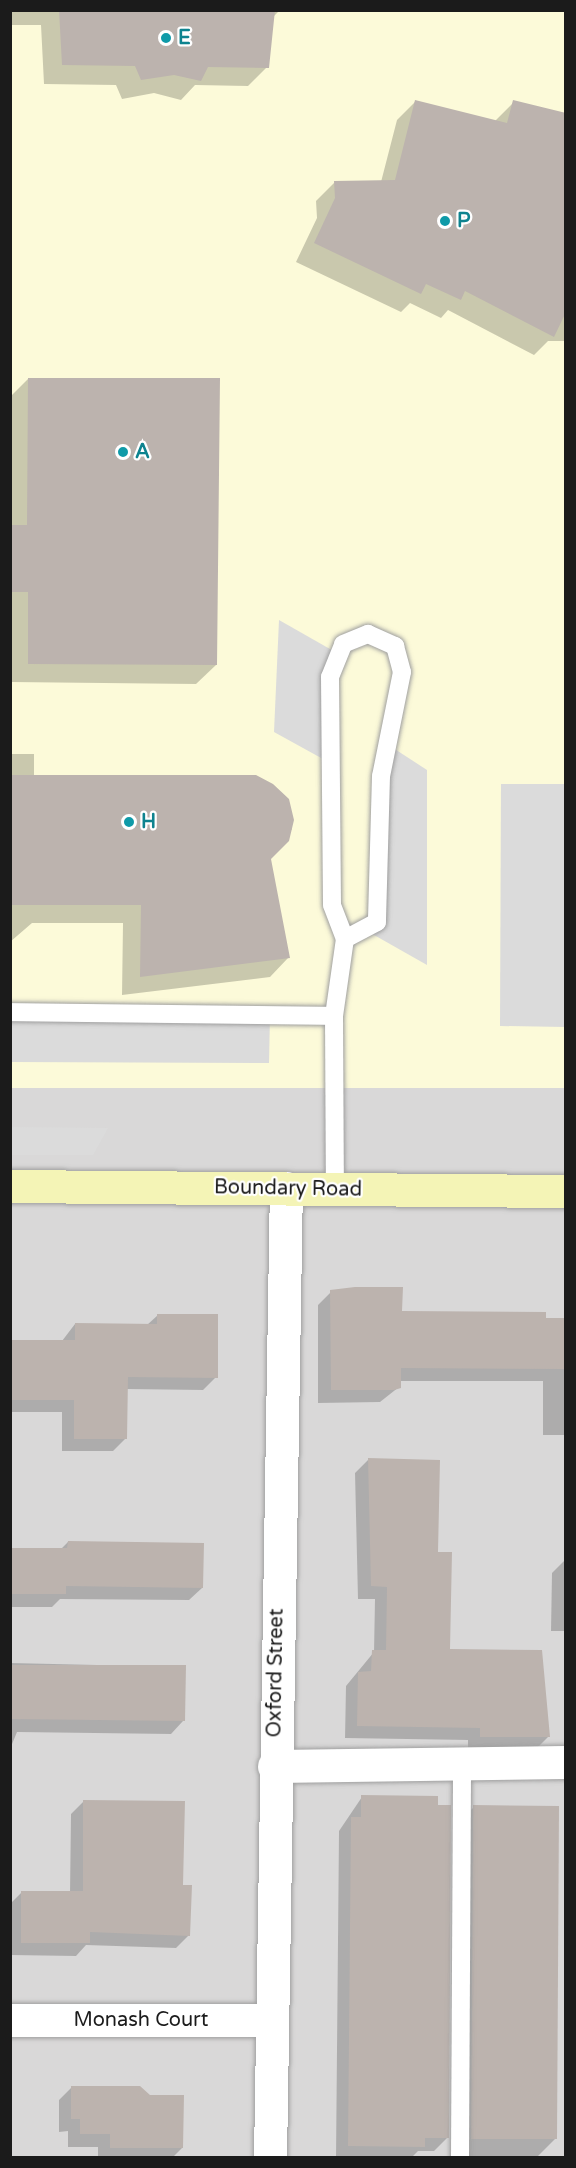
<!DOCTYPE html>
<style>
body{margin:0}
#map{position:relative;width:576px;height:2168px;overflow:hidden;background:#ece7e1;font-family:"Varela Round",sans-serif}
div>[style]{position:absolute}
.residential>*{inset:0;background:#d9d8d8}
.education>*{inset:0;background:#fcfad9}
.parking>*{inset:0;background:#dbdbdb}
.shadow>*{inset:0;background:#0003}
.building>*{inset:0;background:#bcb3ae}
.roads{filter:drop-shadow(0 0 2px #9f9f9f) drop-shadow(0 0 2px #9f9f9f)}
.lane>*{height:18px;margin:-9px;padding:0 9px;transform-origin:9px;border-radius:9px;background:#fff}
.street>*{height:33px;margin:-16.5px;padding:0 16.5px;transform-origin:16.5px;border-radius:16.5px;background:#fff}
.secondary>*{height:33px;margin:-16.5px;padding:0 16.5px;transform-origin:16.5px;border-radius:16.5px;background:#f4f4b6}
.dots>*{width:16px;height:16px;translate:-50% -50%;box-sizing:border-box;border:3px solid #fff;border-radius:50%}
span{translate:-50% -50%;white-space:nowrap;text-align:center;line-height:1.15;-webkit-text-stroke:4.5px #fff;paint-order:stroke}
.culture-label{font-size:20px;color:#0d838f;font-weight:700}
.left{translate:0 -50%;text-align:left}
.street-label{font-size:20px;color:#1b1b1b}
.frame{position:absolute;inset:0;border:12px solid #1b1b1b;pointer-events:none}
</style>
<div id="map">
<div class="residential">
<i style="clip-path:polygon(11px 1088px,565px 1088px,565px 2157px,11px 2158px)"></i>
</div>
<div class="education">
<i style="clip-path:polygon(11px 11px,565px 11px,565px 1088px,11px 1088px)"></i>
</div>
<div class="parking">
<i style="clip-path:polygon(279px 620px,337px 653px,332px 764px,274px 732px)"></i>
<i style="clip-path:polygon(387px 744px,427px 770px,427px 965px,367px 931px)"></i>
<i style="clip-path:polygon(501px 784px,565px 784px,565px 1027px,500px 1026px)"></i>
<i style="clip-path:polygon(11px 1012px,270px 1015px,269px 1063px,11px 1062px)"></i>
<i style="clip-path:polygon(11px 1127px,108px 1128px,93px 1155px,11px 1155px)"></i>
</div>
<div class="shadow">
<i style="clip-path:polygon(10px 10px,280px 10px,272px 18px,267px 67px,248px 86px,195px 85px,181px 100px,154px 93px,122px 99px,116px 85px,44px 84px,41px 25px,10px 25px)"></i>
<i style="clip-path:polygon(415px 102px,495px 121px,514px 102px,566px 115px,566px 341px,548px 341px,534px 355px,448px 310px,441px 318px,410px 303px,401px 312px,296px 262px,317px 218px,316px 201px,335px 182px,381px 182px,397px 120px)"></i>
<i style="clip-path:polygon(28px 379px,216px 665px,196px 684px,10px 682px,10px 397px)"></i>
<i style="clip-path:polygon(10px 754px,34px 754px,34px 776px,290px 807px,292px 829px,269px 858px,288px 958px,270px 977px,122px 995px,123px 923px,32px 923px,10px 942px)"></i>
<i style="clip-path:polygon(331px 1292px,401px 1313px,566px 1320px,566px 1435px,543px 1435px,543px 1381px,399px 1381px,399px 1387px,380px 1402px,318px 1403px,318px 1305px)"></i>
<i style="clip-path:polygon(158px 1315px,216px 1377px,203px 1390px,126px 1389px,126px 1438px,113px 1451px,62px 1451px,62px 1412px,10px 1412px,10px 1342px,62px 1341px,75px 1324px,147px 1325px)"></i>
<i style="clip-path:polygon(368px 1460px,437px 1553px,449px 1651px,548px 1737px,535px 1750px,468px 1749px,468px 1740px,345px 1738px,346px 1686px,374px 1652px,375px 1599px,358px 1599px,355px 1473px)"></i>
<i style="clip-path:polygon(68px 1542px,202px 1588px,189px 1600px,60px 1599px,52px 1607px,10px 1607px,10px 1549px,61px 1549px)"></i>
<i style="clip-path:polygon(565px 1560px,566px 1631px,551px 1631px,552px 1573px)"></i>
<i style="clip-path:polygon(10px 1663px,185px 1667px,183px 1721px,171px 1734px,17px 1732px,10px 1749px)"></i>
<i style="clip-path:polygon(362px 1797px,436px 1807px,447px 2138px,434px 2151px,418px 2151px,411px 2158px,336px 2158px,339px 1831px)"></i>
<i style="clip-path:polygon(84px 1801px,181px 1886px,189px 1935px,176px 1948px,86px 1945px,76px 1956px,10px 1955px,10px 1904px,22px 1892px,70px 1893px,71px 1814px)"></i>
<i style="clip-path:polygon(474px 1807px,555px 2139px,536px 2158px,452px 2158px,454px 1827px)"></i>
<i style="clip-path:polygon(72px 2087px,182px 2148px,172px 2158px,98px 2158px,98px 2147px,68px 2147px,68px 2131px,59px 2132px,59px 2100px)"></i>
</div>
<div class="building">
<i style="clip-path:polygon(59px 10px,275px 10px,269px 68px,208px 67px,201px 81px,174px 75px,141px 80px,135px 66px,62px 65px)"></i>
<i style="clip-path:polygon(415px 100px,507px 123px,513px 100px,566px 113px,566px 312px,554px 337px,465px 291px,461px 300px,426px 284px,421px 294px,314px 243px,335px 198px,334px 181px,395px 180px)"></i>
<i style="clip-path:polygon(28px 378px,220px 378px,217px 665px,28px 664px,28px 592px,10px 592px,10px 525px,27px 525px)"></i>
<i style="clip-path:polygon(10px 775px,256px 775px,273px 784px,289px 799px,294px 820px,289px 841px,271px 859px,290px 958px,140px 977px,141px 905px,10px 905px)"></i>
<i style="clip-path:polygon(355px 1287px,403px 1287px,402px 1311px,546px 1312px,546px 1318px,566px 1318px,566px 1369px,401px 1368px,401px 1388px,394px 1390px,331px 1390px,330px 1290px)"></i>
<i style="clip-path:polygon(157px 1314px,218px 1314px,218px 1378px,128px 1377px,127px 1439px,74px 1439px,74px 1400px,10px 1400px,10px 1340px,75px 1340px,75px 1323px,157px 1324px)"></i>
<i style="clip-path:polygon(368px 1458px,440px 1460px,438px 1552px,452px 1552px,450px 1649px,542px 1650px,550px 1737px,480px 1737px,480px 1728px,357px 1726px,358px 1672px,371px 1671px,372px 1650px,386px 1650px,387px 1587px,371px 1586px)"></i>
<i style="clip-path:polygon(68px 1541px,204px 1543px,203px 1588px,66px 1586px,66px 1594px,10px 1594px,10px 1548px,67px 1548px)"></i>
<i style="clip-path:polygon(10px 1665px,186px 1665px,185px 1721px,10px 1719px)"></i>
<i style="clip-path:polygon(361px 1795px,438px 1796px,438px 1805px,451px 1805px,449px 2138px,425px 2138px,425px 2147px,348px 2146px,351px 1817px,361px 1817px)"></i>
<i style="clip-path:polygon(83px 1800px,185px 1801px,183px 1885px,192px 1885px,190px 1936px,90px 1932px,90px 1943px,21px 1943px,21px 1891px,83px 1891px)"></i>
<i style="clip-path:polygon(473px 1805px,559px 1806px,557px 2139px,471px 2139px)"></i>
<i style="clip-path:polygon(71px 2086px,140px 2086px,150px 2095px,184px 2095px,183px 2148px,110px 2148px,110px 2134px,80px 2134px,80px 2119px,71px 2119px)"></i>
</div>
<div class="roads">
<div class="lane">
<i style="left:10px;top:1012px;width:324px;rotate:0.7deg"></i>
<i style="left:334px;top:1016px;width:78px;rotate:-81.9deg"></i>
<i style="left:345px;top:939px;width:36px;rotate:-111deg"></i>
<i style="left:332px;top:905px;width:228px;rotate:-90.5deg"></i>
<i style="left:330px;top:677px;width:35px;rotate:-68deg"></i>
<i style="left:343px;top:644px;width:27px;rotate:-22deg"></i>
<i style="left:368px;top:634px;width:30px;rotate:24deg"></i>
<i style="left:395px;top:646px;width:27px;rotate:75deg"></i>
<i style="left:402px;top:672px;width:106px;rotate:101.4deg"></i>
<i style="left:381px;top:776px;width:146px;rotate:91.6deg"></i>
<i style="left:377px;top:922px;width:36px;rotate:152deg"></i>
<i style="left:334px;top:1016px;width:173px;rotate:89.7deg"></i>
<i style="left:460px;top:2158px;width:393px;rotate:-89.7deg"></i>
</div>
<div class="street">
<i style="left:274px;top:1766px;width:292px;rotate:-0.8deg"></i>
<i style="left:10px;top:2020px;width:262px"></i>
<i style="left:270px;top:2158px;width:970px;rotate:-89.06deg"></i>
</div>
<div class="secondary">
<i style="left:10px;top:1186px;width:556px;rotate:0.52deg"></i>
</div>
</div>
<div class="dots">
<i style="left:166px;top:38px;background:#0f9aa8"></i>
<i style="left:445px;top:221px;background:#0f9aa8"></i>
<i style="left:123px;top:452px;background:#0f9aa8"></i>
<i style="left:129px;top:822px;background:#0f9aa8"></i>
</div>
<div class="culture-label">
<span class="left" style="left:178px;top:38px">E</span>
<span class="left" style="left:457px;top:221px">P</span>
<span class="left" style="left:135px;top:452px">A</span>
<span class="left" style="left:141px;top:822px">H</span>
</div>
<div class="street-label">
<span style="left:288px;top:1189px;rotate:1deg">Boundary Road</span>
<span style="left:276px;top:1673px;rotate:-89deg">Oxford Street</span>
<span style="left:141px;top:2020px">Monash Court</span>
</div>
<div class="frame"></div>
</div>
